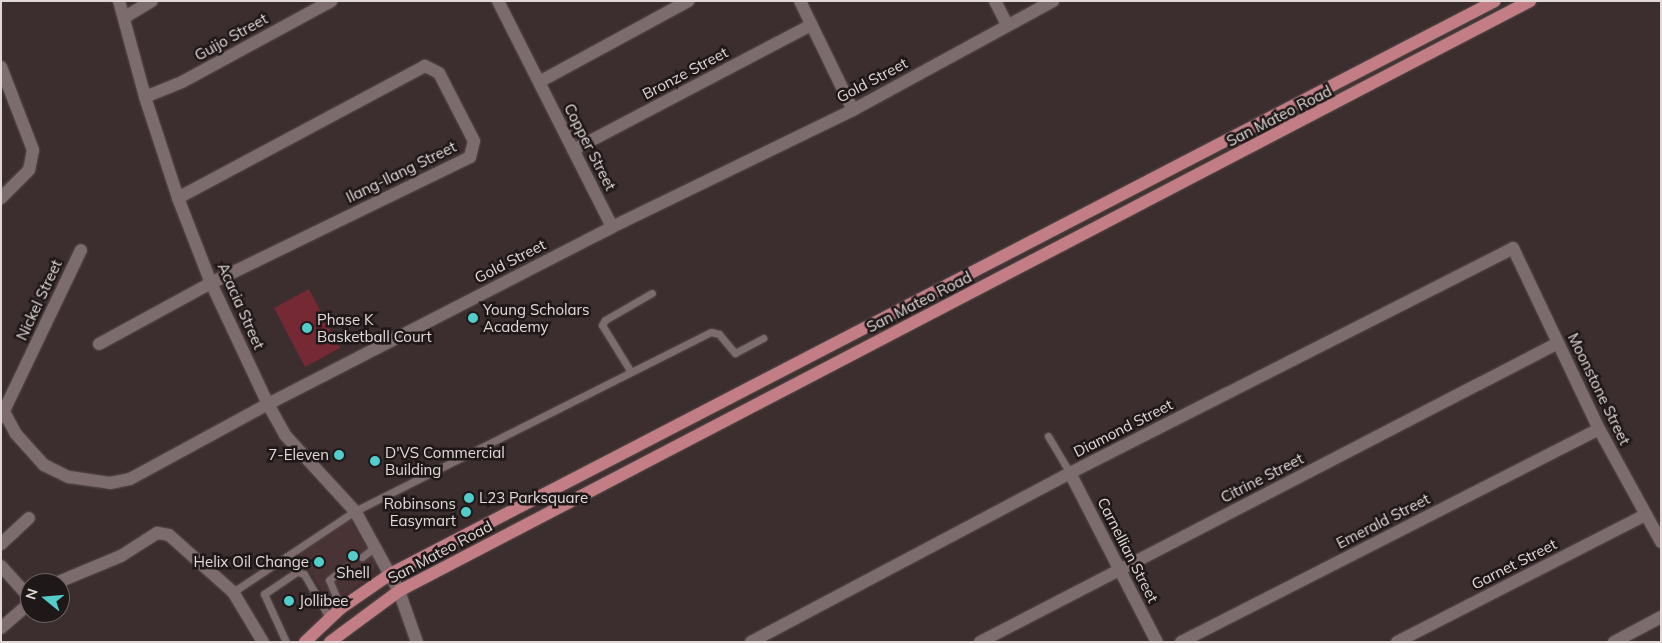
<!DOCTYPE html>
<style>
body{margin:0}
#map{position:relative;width:1662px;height:643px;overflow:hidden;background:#3c2e2e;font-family:Mulish,sans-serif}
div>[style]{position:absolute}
.built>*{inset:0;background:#493334}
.green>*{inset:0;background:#742934}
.roads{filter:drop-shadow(0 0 1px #584c4d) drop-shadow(0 0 1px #584c4d)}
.service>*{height:7px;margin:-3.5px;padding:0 3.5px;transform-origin:3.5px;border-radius:3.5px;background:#7d6c6d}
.minor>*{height:12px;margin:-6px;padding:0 6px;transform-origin:6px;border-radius:6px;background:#7d6c6d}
.tertiary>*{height:12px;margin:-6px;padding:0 6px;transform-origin:6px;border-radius:6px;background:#7d6c6d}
.primary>*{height:12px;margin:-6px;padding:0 6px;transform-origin:6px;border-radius:6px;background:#c37d84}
.dots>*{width:14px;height:14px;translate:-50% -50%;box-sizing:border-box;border:2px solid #1f1818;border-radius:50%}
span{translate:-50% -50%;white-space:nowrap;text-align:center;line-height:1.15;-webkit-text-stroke:5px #1f1818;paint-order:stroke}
.street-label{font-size:15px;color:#e2d8d8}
.poi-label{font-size:15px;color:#e2d8d8}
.left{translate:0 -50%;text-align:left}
.right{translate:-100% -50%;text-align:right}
.frame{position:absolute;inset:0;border:2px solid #e2d8d8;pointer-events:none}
.north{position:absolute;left:20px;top:573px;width:50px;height:50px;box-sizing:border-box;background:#1f1818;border:1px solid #6d6565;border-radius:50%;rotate:287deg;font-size:14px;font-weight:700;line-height:20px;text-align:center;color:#e2d8d8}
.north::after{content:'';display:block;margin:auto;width:18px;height:22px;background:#52cdcc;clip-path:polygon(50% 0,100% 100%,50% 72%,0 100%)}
</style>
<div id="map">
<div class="built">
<i style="clip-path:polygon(350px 518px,376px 564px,370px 577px,331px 605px,298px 553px)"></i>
</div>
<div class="green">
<i style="clip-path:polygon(309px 289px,340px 348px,305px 367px,274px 308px)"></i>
</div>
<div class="roads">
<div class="service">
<i style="left:631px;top:372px;width:55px;rotate:-121.7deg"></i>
<i style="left:602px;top:325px;width:6px;rotate:-59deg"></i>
<i style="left:605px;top:320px;width:54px;rotate:-29.9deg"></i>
<i style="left:1048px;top:436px;width:43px;rotate:59.3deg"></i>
<i style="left:362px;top:557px;width:18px;rotate:-38deg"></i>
<i style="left:233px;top:592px;width:146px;rotate:-33.6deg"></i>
<i style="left:355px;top:511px;width:398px;rotate:-26.7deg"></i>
<i style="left:711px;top:332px;width:8px;rotate:14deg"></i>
<i style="left:719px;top:334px;width:25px;rotate:50deg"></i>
<i style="left:735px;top:353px;width:32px;rotate:-28deg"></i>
<i style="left:341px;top:608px;width:30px;rotate:-113deg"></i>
<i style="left:329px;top:580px;width:22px;rotate:-39deg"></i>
<i style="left:286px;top:642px;width:53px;rotate:-114.6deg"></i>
<i style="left:264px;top:594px;width:40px;rotate:-34deg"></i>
<i style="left:297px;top:572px;width:7px;rotate:16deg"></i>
<i style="left:304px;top:574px;width:52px;rotate:60deg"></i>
</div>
<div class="minor">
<i style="left:119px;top:1px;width:99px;rotate:74.8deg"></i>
<i style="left:145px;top:97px;width:106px;rotate:71.9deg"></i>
<i style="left:178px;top:198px;width:91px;rotate:68.8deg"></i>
<i style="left:211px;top:283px;width:134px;rotate:64.8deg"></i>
<i style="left:268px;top:404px;width:387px;rotate:-27.2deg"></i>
<i style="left:612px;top:227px;width:268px;rotate:-25.9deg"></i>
<i style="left:853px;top:110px;width:228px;rotate:-28.6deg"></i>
<i style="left:498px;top:1px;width:253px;rotate:63.2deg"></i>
<i style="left:800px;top:1px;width:121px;rotate:64.1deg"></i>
<i style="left:995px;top:1px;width:27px;rotate:63deg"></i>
<i style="left:125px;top:17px;width:31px;rotate:-31deg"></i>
<i style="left:1px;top:67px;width:89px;rotate:68.9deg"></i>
<i style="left:33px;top:150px;width:20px;rotate:101deg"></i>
<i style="left:29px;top:170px;width:40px;rotate:135deg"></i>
<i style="left:539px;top:82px;width:170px;rotate:-28.5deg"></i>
<i style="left:145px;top:97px;width:40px;rotate:-22deg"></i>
<i style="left:182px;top:82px;width:170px;rotate:-28.5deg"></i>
<i style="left:573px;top:150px;width:269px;rotate:-27.7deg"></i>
<i style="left:99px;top:344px;width:128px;rotate:-28.6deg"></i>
<i style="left:211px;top:283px;width:288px;rotate:-25.9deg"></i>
<i style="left:470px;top:157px;width:16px;rotate:-76deg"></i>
<i style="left:474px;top:141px;width:76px;rotate:-117.2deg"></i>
<i style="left:439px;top:73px;width:16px;rotate:-153deg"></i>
<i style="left:425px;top:66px;width:280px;rotate:151.9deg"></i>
<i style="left:1px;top:417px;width:185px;rotate:-64.4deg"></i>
<i style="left:1070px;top:473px;width:190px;rotate:62.8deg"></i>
<i style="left:1px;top:544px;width:38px;rotate:-43deg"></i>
<i style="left:1px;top:566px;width:43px;rotate:47.8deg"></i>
<i style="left:56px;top:583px;width:70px;rotate:-22.6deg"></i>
<i style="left:121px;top:556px;width:43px;rotate:-32.6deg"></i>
<i style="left:157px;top:533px;width:12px;rotate:9deg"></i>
<i style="left:169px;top:535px;width:86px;rotate:41.7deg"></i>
<i style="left:233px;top:592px;width:58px;rotate:59deg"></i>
<i style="left:399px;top:591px;width:54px;rotate:70.6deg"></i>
<i style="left:1px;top:628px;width:38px;rotate:-41deg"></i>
<i style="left:751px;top:642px;width:361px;rotate:-27.9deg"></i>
<i style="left:1070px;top:473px;width:497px;rotate:-26.9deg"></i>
<i style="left:1513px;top:248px;width:200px;rotate:64.6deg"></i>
<i style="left:1599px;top:429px;width:129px;rotate:61.2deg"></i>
<i style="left:980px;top:642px;width:651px;rotate:-27.35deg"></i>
<i style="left:1181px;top:642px;width:469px;rotate:-27deg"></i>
<i style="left:1397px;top:642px;width:279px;rotate:-27.1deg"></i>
<i style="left:1614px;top:642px;width:53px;rotate:-28deg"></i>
</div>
<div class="tertiary">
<i style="left:1px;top:406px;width:32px;rotate:62deg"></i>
<i style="left:16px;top:434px;width:42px;rotate:47.9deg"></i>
<i style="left:44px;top:465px;width:28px;rotate:26deg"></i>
<i style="left:69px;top:477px;width:41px;rotate:8.3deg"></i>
<i style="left:110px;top:483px;width:20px;rotate:-11deg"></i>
<i style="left:130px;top:479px;width:157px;rotate:-28.5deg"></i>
<i style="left:268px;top:404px;width:35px;rotate:61deg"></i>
<i style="left:285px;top:435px;width:103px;rotate:47.4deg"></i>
<i style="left:355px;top:511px;width:91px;rotate:61.2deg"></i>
</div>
<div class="primary">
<i style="left:305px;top:642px;width:50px;rotate:-43.4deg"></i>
<i style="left:341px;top:608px;width:62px;rotate:-34.5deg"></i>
<i style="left:392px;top:573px;width:1242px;rotate:-27.41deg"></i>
<i style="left:330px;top:642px;width:86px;rotate:-36.5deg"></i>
<i style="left:399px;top:591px;width:1276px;rotate:-27.55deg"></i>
</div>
</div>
<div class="dots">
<i style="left:473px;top:318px;background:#52cdcc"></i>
<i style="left:307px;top:328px;background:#52cdcc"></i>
<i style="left:339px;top:455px;background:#52cdcc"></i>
<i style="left:375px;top:461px;background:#52cdcc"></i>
<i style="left:469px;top:498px;background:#52cdcc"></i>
<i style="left:466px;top:512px;background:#52cdcc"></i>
<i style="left:353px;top:556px;background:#52cdcc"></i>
<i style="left:319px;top:562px;background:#52cdcc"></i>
<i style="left:289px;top:601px;background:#52cdcc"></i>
</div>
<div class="street-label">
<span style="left:231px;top:37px;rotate:-29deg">Guijo Street</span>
<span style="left:685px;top:73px;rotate:-28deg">Bronze Street</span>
<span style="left:872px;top:80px;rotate:-28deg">Gold Street</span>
<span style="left:1279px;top:116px;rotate:-27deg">San Mateo Road</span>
<span style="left:590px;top:147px;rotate:63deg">Copper Street</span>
<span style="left:401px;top:172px;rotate:-26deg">Ilang-Ilang Street</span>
<span style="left:510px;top:261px;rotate:-27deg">Gold Street</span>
<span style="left:39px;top:300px;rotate:-65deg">Nickel Street</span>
<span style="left:919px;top:302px;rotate:-27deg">San Mateo Road</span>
<span style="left:241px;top:306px;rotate:66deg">Acacia Street</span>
<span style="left:1599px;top:389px;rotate:64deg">Moonstone Street</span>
<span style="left:1123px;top:428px;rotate:-27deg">Diamond Street</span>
<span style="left:1262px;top:478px;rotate:-27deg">Citrine Street</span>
<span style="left:1383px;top:521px;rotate:-27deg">Emerald Street</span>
<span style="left:1128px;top:550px;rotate:63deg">Carnellian Street</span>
<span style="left:440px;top:552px;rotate:-28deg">San Mateo Road</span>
<span style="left:1514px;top:564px;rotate:-27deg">Garnet Street</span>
</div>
<div class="poi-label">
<span class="left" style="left:483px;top:318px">Young Scholars<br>Academy</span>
<span class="left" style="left:317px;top:328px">Phase K<br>Basketball Court</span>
<span class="left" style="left:385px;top:461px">D'VS Commercial<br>Building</span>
<span class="right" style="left:329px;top:455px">7-Eleven</span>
<span class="left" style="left:479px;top:498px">L23 Parksquare</span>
<span class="right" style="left:456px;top:512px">Robinsons<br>Easymart</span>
<span class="right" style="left:309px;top:562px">Helix Oil Change</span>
<span style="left:353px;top:573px">Shell</span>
<span class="left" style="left:299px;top:601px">Jollibee</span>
</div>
<div class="frame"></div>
<div class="north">N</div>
</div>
